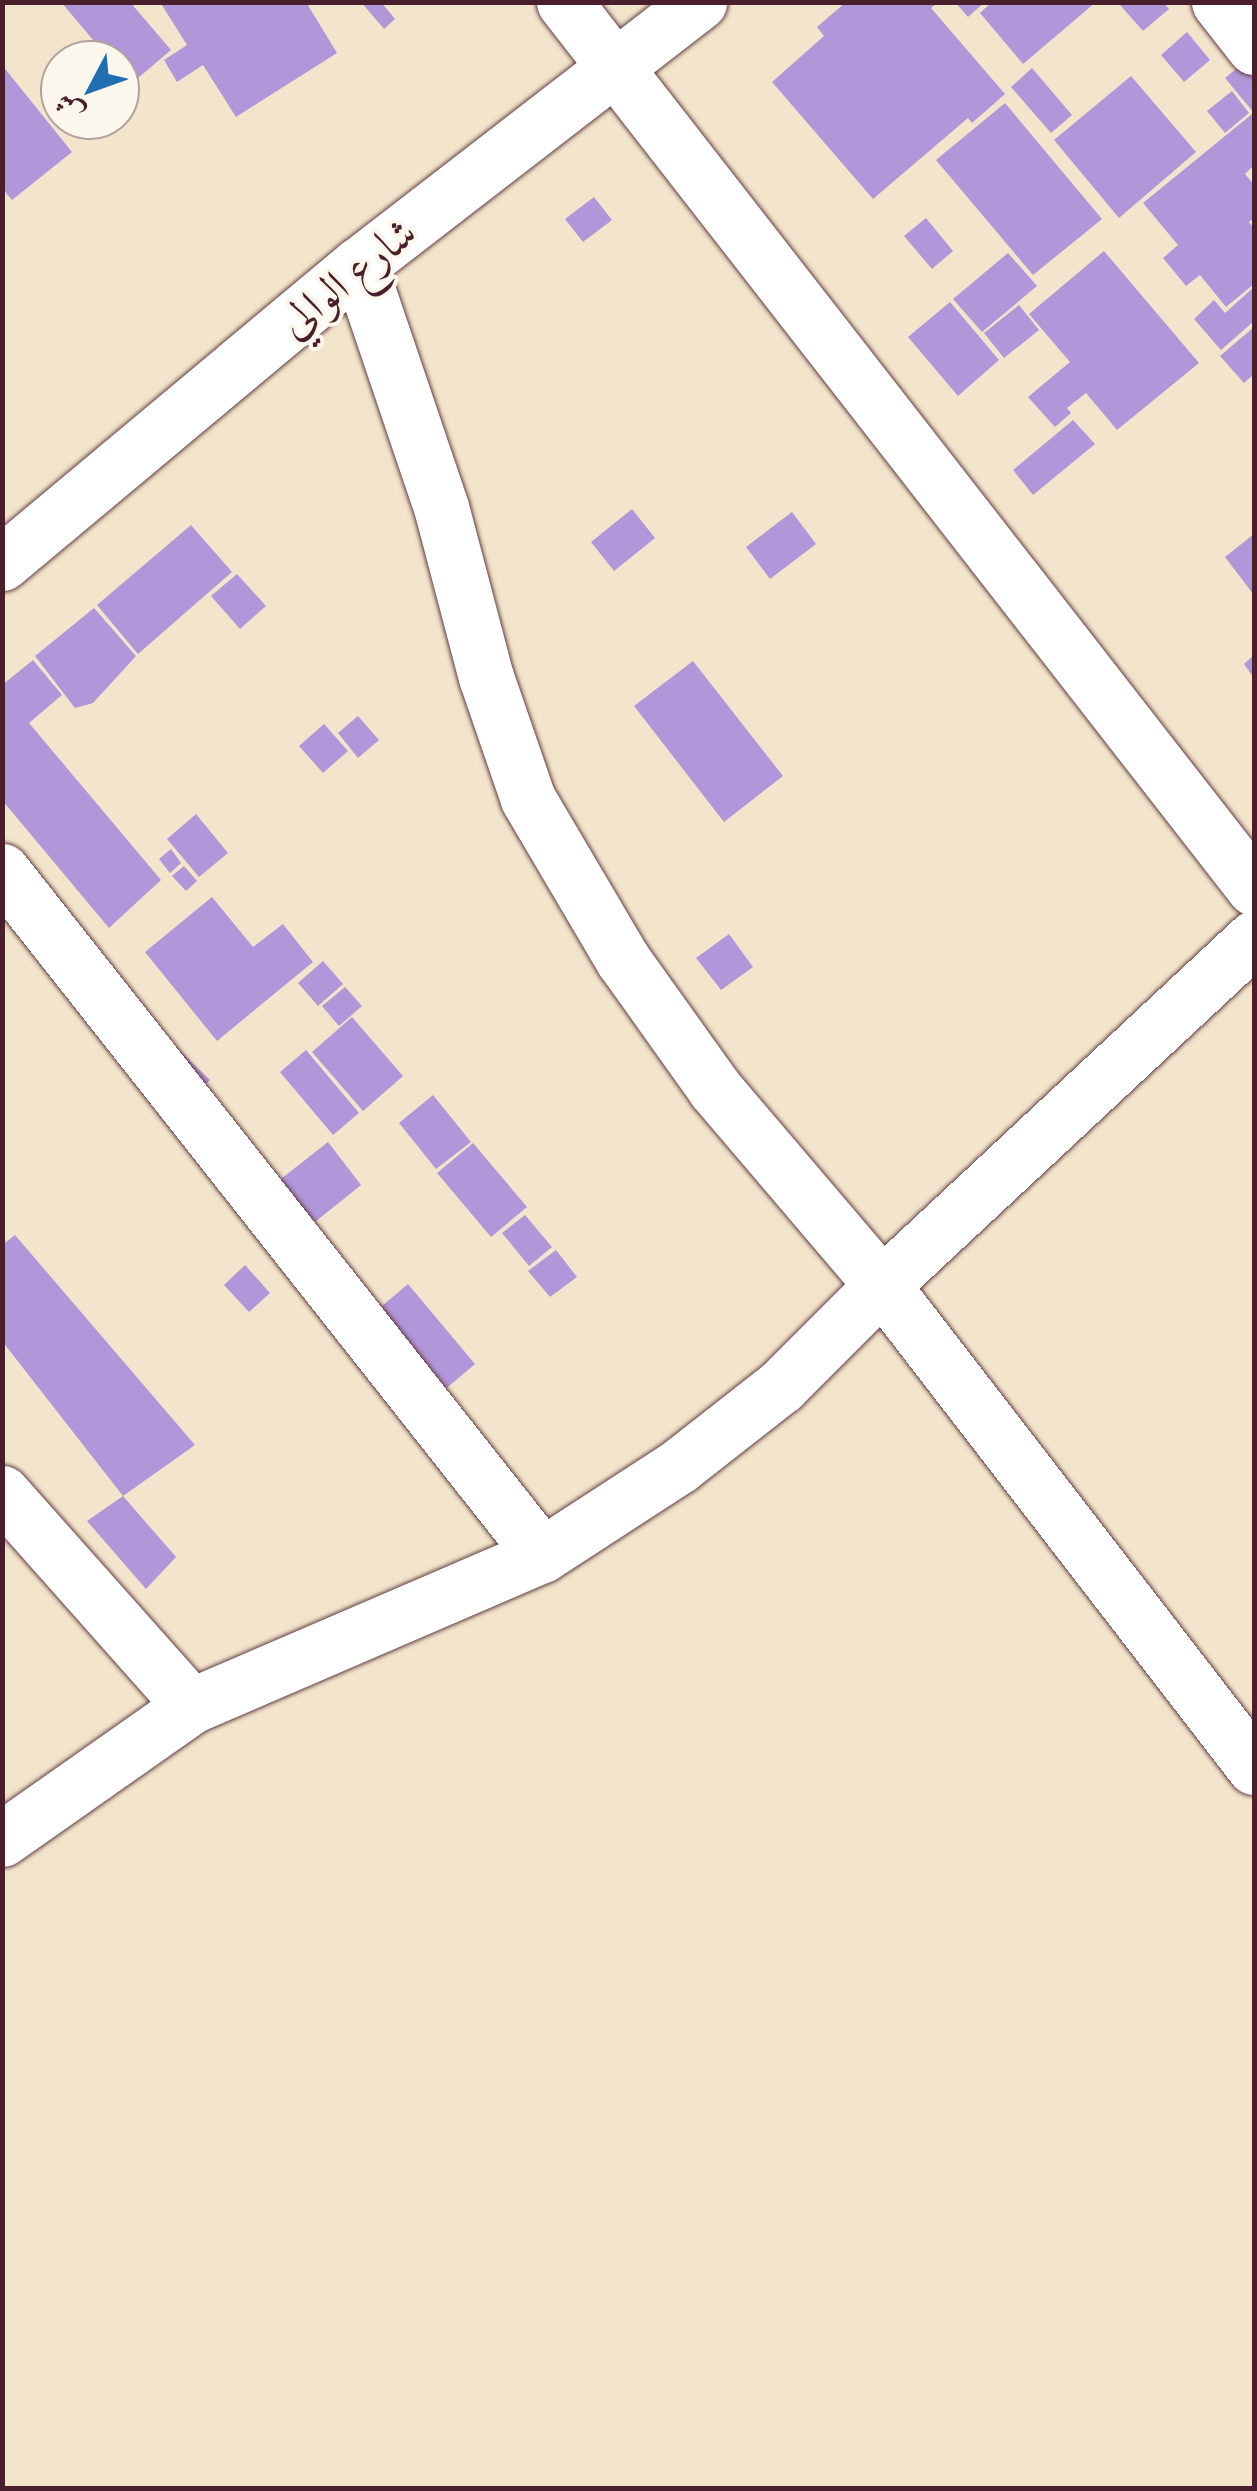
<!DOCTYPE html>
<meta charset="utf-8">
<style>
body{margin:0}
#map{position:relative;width:1257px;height:2491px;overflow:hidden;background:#f3e5cb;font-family:"EB Garamond",Amiri,serif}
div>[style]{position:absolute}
.building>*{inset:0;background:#b296da}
.roads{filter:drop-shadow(0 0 2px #633d43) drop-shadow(0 0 2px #633d43)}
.minor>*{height:55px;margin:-27.5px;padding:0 27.5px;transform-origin:27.5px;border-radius:27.5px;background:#fff}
.secondary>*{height:55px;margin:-27.5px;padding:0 27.5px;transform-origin:27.5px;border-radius:27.5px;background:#fff}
span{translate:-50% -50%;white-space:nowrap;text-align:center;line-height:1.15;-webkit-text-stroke:8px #fbf7ec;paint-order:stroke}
.street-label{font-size:45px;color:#4a1f2b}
.frame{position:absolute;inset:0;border:5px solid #4a1f2b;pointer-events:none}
.north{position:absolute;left:40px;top:40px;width:100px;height:100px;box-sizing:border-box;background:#fbf7ec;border:2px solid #b4a19f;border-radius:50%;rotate:229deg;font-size:28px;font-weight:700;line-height:40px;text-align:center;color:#4a1f2b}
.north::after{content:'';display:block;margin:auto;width:35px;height:45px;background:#1f6fb2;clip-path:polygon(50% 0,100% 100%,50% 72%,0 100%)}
</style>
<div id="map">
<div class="building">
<i style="clip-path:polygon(61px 2px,130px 2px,171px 50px,131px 84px,120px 71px,120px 60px,110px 60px)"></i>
<i style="clip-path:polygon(160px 2px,306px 2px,337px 53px,236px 117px,203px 65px,177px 82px,164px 60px,187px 45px)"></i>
<i style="clip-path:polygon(361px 2px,381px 2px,395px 19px,384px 29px)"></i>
<i style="clip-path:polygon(846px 2px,938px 2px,931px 8px,1005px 94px,972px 123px,968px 118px,873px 199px,772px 82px,824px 36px,817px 27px)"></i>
<i style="clip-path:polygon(955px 2px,985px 2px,968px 17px)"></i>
<i style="clip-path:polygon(992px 2px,1096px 2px,1023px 64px,980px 13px)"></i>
<i style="clip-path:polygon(1123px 2px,1163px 2px,1169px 9px,1143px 31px,1120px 5px)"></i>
<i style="clip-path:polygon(1187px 32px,1210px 60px,1184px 82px,1161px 55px)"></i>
<i style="clip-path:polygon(1242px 64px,1254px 80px,1254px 113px,1225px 78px)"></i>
<i style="clip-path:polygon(2px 65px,72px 152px,12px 200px,2px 188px)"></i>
<i style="clip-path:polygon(1032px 68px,1072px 115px,1051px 133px,1011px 87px)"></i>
<i style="clip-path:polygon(1131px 76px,1196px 152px,1119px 218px,1054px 140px)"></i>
<i style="clip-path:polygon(1232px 91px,1249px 113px,1225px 133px,1207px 111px)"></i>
<i style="clip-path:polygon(1005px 103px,1102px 219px,1033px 275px,936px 160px)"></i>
<i style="clip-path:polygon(1252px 114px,1254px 165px,1245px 174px,1254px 185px,1254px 218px,1249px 222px,1254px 229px,1254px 284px,1226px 307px,1200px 275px,1186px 286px,1163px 258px,1178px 245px,1143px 203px)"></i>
<i style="clip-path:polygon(594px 197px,612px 220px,583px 242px,565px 219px)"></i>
<i style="clip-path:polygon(926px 218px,953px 251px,932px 269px,904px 236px)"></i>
<i style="clip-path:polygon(1104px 251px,1199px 363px,1117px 430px,1086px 393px,1067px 408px,1071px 413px,1055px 427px,1028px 397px,1070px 362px,1029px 314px)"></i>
<i style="clip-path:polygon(1008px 253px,1037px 286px,982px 332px,953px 299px)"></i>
<i style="clip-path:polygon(1254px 287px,1254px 321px,1221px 350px,1194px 319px,1214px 300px,1225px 313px)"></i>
<i style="clip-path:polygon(950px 302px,999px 360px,958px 396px,908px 337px)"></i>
<i style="clip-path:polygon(1019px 305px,1039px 330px,1004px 358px,984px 333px)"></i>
<i style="clip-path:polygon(1254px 327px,1254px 374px,1244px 383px,1220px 356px)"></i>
<i style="clip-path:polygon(1073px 420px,1095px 444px,1033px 495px,1013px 470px)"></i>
<i style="clip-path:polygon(632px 509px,655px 538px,614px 571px,591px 542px)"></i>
<i style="clip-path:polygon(792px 512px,816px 544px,770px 579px,746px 547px)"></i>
<i style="clip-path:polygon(191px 525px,232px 572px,138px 654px,97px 605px)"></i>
<i style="clip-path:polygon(1254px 534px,1254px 595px,1225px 557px)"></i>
<i style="clip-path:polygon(237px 574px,266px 606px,240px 629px,211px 596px)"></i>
<i style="clip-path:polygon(94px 608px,136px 656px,93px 703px,75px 708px,35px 656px)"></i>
<i style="clip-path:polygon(1254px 655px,1254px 678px,1244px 664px)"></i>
<i style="clip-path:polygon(33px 660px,62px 695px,29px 723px,161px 880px,109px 928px,2px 800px,2px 685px)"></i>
<i style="clip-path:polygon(693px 661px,783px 776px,724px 822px,634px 706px)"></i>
<i style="clip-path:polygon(358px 716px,379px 740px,358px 758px,338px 733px)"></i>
<i style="clip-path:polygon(324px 724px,348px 751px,323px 773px,299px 746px)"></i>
<i style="clip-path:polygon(196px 814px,228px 853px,199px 877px,167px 839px)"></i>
<i style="clip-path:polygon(171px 849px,181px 863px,170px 873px,159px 859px)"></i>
<i style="clip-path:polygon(184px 866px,197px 881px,186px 891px,172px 876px)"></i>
<i style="clip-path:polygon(212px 897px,253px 947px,283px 924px,313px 962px,217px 1041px,145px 952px)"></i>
<i style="clip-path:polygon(729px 934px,753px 967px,721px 990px,696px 958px)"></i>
<i style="clip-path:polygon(323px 961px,343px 984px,318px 1006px,298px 983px)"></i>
<i style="clip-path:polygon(345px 987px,362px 1006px,339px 1026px,322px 1006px)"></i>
<i style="clip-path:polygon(352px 1017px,403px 1076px,363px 1111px,312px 1052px)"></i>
<i style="clip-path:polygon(178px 1049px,210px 1080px,196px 1093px,169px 1057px)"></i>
<i style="clip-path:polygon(306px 1050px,359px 1113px,333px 1135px,280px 1072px)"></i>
<i style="clip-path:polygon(433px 1095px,471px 1142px,436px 1169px,399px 1123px)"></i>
<i style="clip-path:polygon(328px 1142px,361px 1185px,310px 1226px,277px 1182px)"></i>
<i style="clip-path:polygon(473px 1143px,527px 1207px,491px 1237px,437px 1173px)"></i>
<i style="clip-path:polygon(525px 1215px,552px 1247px,529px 1266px,502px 1233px)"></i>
<i style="clip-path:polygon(15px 1235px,195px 1445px,123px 1496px,176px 1557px,146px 1589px,87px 1521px,123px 1496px,2px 1341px,2px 1245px)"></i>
<i style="clip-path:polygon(556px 1250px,577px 1277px,550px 1297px,528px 1271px)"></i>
<i style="clip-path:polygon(245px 1265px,270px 1293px,249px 1312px,224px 1285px)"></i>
<i style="clip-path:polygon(408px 1284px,475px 1364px,442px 1392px,375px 1312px)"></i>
</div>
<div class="roads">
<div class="minor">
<i style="left:564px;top:2px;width:1123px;rotate:52.09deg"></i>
<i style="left:1219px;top:2px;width:57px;rotate:52.1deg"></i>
<i style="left:359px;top:265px;width:256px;rotate:71.3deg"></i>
<i style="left:441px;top:507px;width:176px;rotate:75.2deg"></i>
<i style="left:486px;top:677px;width:129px;rotate:71deg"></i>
<i style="left:528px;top:799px;width:187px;rotate:59.5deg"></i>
<i style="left:623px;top:960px;width:158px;rotate:54.5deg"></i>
<i style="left:715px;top:1089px;width:257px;rotate:49.6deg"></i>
<i style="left:882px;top:1285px;width:609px;rotate:52.34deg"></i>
<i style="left:2px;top:871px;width:871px;rotate:51.71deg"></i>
<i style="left:2px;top:1493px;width:285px;rotate:48.4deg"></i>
<i style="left:2px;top:1839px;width:231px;rotate:-35.1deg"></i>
<i style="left:191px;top:1706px;width:382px;rotate:-23.3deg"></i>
<i style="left:542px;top:1555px;width:163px;rotate:-33deg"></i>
<i style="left:679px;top:1466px;width:130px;rotate:-38.1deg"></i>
<i style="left:781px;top:1386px;width:143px;rotate:-45deg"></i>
<i style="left:882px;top:1285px;width:509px;rotate:-43.01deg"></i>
</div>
<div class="secondary">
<i style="left:2px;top:563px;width:465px;rotate:-39.9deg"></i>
<i style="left:359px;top:265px;width:430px;rotate:-37.7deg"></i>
</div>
</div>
<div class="street-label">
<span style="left:347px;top:277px;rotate:-39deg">شارع الوالي</span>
</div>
<div class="frame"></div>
<div class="north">ش</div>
</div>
